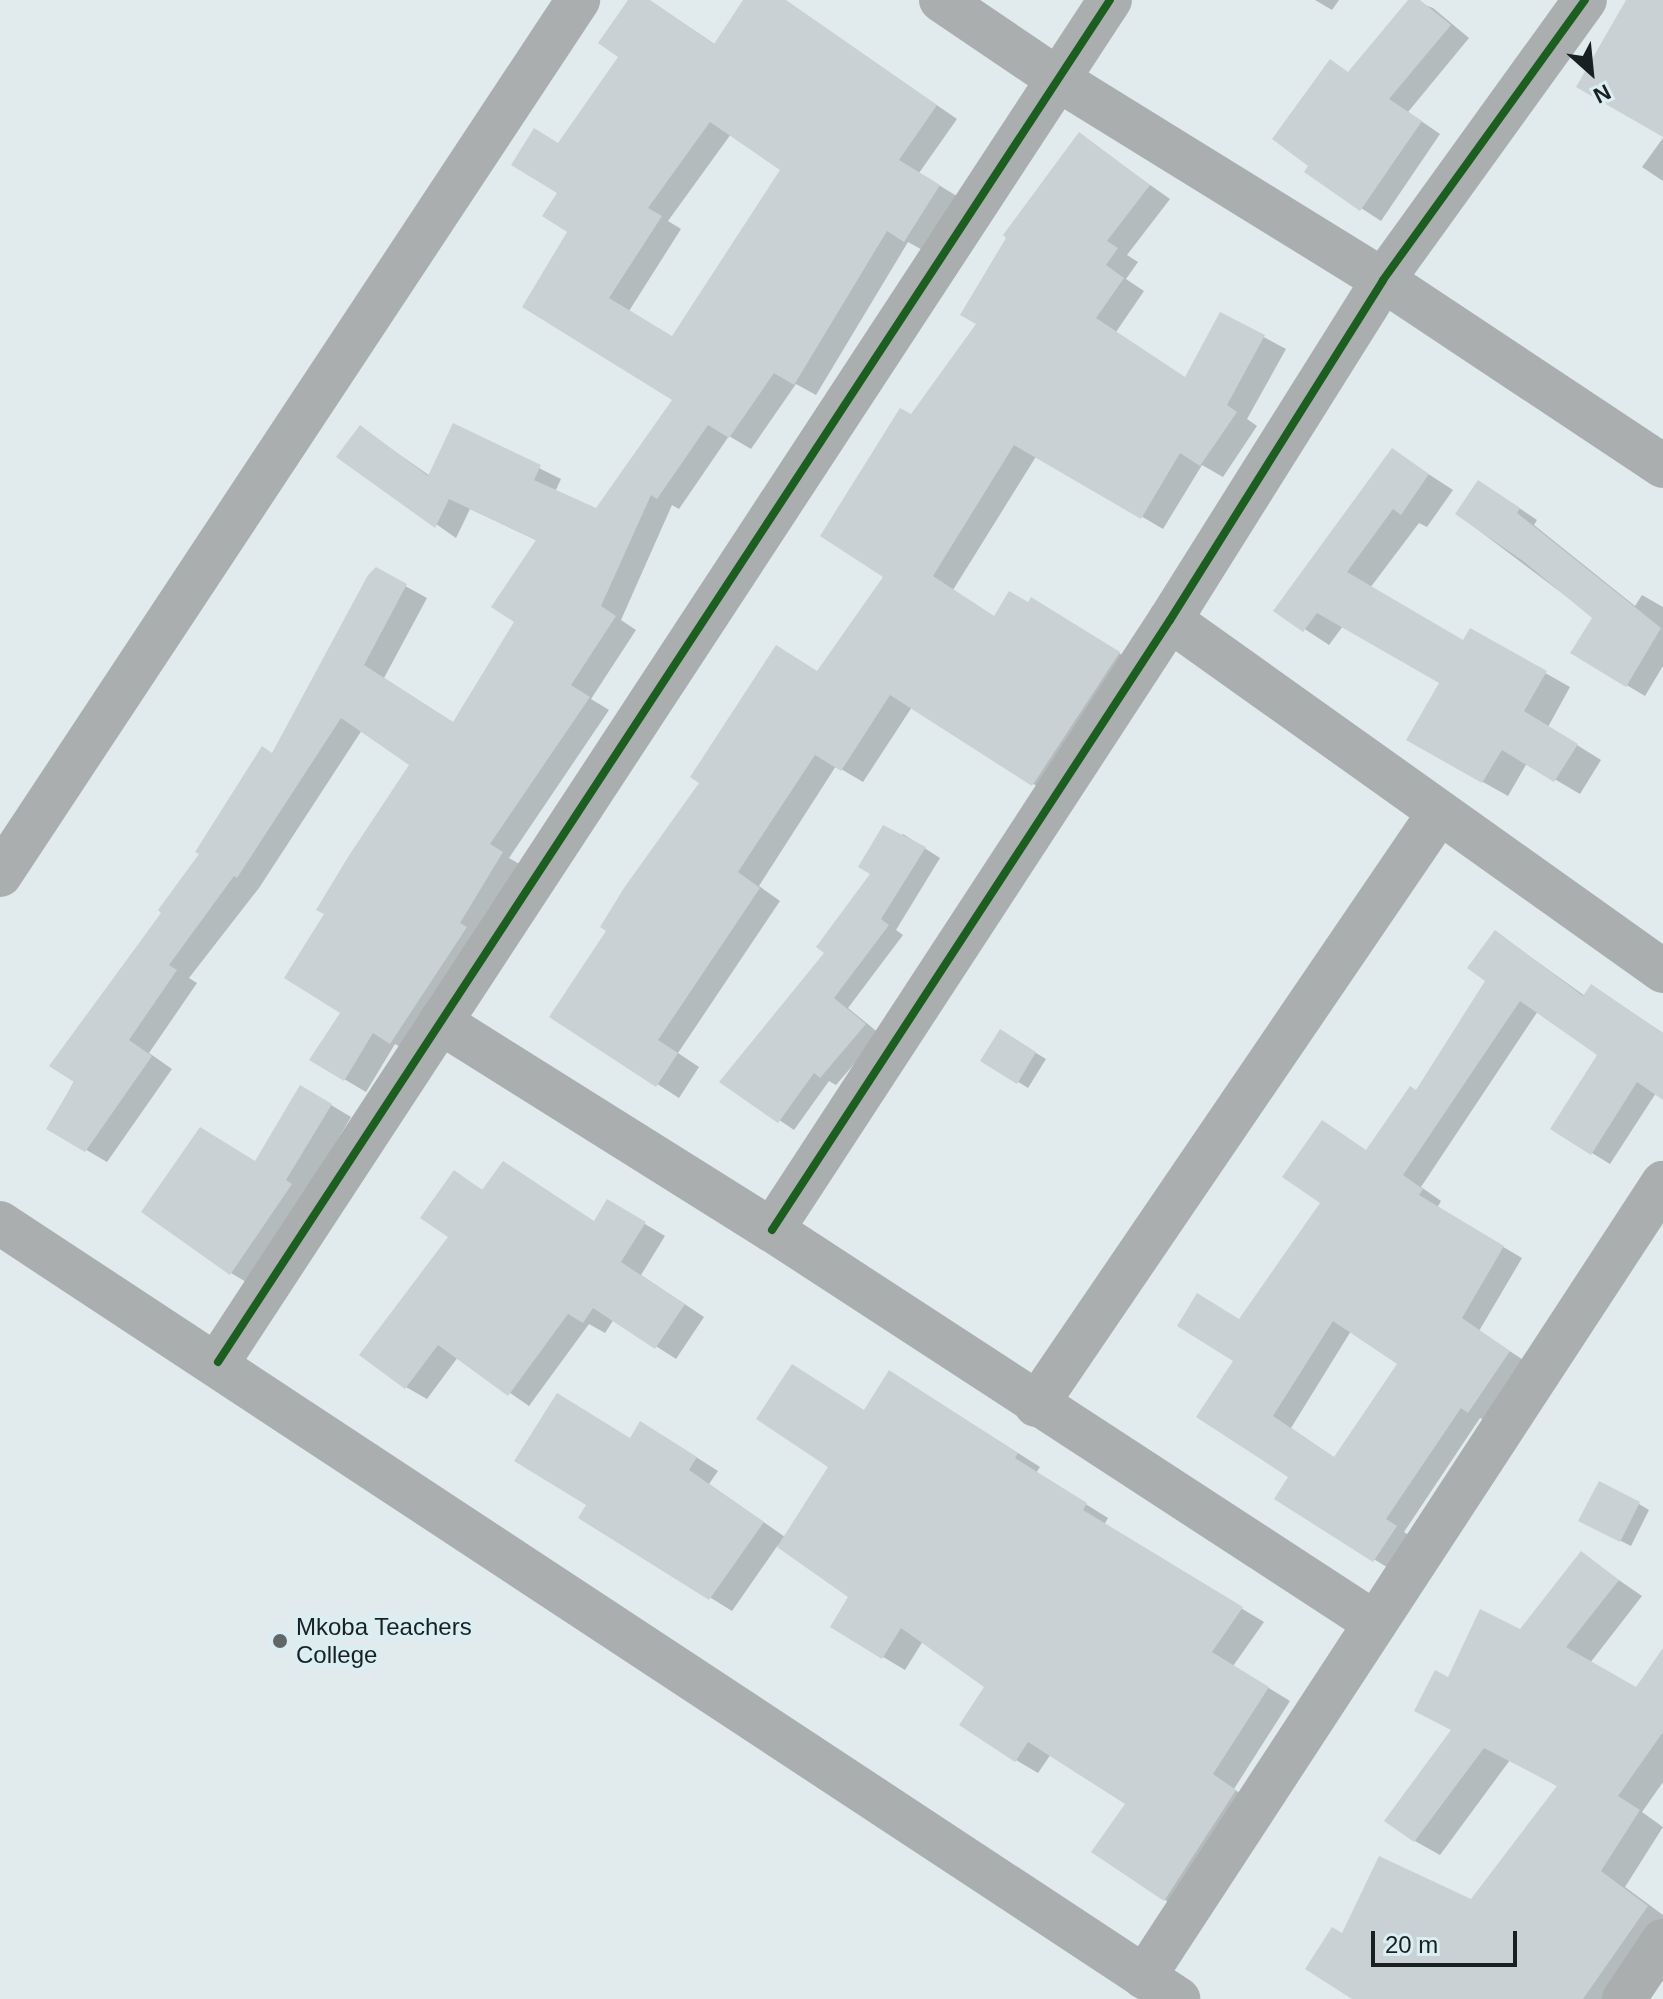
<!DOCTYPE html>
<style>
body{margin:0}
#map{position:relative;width:1663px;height:1999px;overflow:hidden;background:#e1eaed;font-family:Helvetica,sans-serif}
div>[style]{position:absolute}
.shadow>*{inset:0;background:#0003}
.building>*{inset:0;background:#cad1d4}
.minor>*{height:44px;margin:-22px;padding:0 22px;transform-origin:22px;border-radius:22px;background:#abaeaf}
.cycleway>*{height:8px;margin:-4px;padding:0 4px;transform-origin:4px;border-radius:4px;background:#1b5e20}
.dots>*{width:22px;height:22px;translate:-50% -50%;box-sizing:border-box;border:4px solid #dbeef3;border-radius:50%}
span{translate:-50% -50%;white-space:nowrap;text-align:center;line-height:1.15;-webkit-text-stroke:8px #dbeef3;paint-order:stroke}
.poi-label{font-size:24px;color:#192021}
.left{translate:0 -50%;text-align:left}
.north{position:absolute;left:1551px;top:32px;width:80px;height:80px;-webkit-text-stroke:6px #dbeef3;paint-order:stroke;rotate:153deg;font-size:22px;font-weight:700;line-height:32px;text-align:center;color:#192021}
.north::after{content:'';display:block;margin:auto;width:28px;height:36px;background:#192021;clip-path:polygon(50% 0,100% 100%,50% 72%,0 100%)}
.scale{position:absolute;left:1371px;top:1931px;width:146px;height:36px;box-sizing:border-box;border:4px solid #192021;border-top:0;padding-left:10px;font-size:24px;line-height:28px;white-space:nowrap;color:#192021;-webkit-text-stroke:6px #dbeef3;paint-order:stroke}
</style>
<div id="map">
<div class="shadow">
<i style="clip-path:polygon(evenodd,630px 0,649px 0,716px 45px,745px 0,784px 0,957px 119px,919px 173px,960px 198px,926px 252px,908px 242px,816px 395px,796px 384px,751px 449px,729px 436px,679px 509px,672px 505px,621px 620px,636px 630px,591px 699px,609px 710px,509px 858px,523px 866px,412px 1054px,395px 1044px,366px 1092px,312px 1060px,343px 1012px,326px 913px,412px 764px,362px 730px,259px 888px,189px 978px,197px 983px,149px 1053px,172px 1069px,107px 1162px,49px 1128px,164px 913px,273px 755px,376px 570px,427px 598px,384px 678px,454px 723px,517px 622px,538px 541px,470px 509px,456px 538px,339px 456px,360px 427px,430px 476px,454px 426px,561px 479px,555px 492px,596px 510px,674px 400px,525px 306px,570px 231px,560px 193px,559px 145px,621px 57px,630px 0,731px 134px,782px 170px,673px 338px,629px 311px,681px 229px,668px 221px,731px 134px)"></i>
<i style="clip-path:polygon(1315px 0,1339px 0,1332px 10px)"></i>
<i style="clip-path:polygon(1411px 0,1433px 8px,1469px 38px,1408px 112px,1440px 134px,1381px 221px,1306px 172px,1350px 73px)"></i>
<i style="clip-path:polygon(1079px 135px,1170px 199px,1127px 255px,1138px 262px,1126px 279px,1144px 291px,1116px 332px,1186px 379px,1221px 314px,1286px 349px,1247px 419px,1257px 426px,1223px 477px,1202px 465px,1163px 529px,1037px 455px,953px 590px,995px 617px,1029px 604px,1053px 612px,1140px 666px,1054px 797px,912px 707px,863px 782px,836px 766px,759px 886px,780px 901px,678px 1053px,699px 1067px,679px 1098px,551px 1016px,818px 673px,886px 577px,912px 416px,979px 324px)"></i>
<i style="clip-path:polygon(1663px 138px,1663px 181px,1642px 167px)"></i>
<i style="clip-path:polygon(1393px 451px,1453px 490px,1427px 527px,1419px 523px,1370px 588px,1464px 642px,1471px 631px,1570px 687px,1548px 727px,1601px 760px,1580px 794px,1527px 763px,1508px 796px,1408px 740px,1441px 682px,1343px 626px,1329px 645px,1276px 610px)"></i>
<i style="clip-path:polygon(1497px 493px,1537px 520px,1534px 525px,1635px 606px,1642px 595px,1663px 607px,1663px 666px,1645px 696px,1573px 653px,1595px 618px,1457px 514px)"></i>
<i style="clip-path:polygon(903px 834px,940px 858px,896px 930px,903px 935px,848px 1008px,880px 1034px,836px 1085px,829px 1081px,794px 1130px,722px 1081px,827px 952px)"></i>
<i style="clip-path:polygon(evenodd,1496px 932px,1585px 996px,1592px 986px,1663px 1033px,1663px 1098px,1656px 1093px,1610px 1164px,1592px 1153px,1600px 1054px,1538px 1011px,1421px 1187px,1441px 1201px,1437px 1208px,1522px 1258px,1479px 1331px,1528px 1363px,1488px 1422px,1480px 1418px,1404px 1532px,1414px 1538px,1393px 1571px,1276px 1498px,1290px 1476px,1236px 1360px,1240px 1321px,1417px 1092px,1488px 980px,1496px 932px,1351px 1331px,1400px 1364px,1335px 1458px,1291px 1428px,1351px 1331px)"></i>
<i style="clip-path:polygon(1001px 1032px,1046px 1059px,1028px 1088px,983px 1060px)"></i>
<i style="clip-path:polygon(321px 1099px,351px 1117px,251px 1285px,231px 1273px,256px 1163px)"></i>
<i style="clip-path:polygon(455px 1173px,484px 1191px,595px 1223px,608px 1202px,665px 1236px,641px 1275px,704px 1317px,676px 1359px,614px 1319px,605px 1333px,589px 1324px,529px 1406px,458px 1357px,427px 1399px,406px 1387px,450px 1237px)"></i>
<i style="clip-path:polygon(912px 1386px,1040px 1467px,1036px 1473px,1108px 1518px,1104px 1525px,1264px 1622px,1233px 1666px,1290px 1701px,1234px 1789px,1257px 1805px,1187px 1913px,1165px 1900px,1127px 1803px,1051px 1754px,1038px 1773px,1016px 1760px,987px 1687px,923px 1641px,905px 1670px,833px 1627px,851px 1596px,778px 1545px,732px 1611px,581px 1517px,631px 1440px,663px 1436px,718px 1471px,709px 1484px,785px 1537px,865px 1412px)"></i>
<i style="clip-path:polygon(1639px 1504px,1649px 1510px,1631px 1546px,1591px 1526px)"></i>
<i style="clip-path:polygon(1581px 1554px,1642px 1596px,1590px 1663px,1636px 1690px,1663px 1652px,1663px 1782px,1642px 1812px,1663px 1827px,1625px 1887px,1663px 1915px,1663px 1933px,1617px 1999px,1356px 1999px,1343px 1936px,1472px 1902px,1559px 1787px,1510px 1760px,1440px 1855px,1415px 1841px,1454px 1731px,1448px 1679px,1521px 1631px)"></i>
</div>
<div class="building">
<i style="clip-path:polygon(evenodd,628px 0,650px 0,714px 44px,743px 0,786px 0,937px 105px,899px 160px,940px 185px,904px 242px,887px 231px,794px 385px,774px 373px,729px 438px,708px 425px,657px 499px,651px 495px,601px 606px,616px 616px,571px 685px,590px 697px,490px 844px,503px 852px,460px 923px,467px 927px,390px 1044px,373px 1033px,344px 1081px,309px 1060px,340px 1013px,284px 978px,324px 914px,316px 910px,348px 857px,409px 765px,341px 718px,237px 878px,234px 876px,169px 965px,177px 970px,129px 1040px,152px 1056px,85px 1152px,46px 1129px,74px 1082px,49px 1066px,161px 913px,158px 910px,199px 854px,195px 852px,262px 746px,272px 753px,368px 575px,376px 567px,407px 584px,364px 665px,453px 722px,514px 622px,491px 607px,536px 540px,449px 499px,435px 528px,336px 457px,360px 425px,428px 476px,453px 423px,541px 465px,534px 480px,596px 508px,672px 400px,522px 307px,567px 232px,542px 216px,557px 193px,511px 165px,534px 128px,558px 143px,618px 57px,598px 43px,628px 0,710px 122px,780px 170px,672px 336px,609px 298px,662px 216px,648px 208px,710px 122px)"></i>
<i style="clip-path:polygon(1408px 0,1420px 0,1451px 25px,1389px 99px,1422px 121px,1360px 211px,1304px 172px,1308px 166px,1272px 139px,1330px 59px,1348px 72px)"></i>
<i style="clip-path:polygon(1626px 0,1663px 0,1663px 137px,1576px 87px)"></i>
<i style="clip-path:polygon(1079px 132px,1150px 185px,1107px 241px,1118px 248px,1106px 265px,1124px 278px,1096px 318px,1185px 377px,1220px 312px,1265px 335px,1227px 405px,1237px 412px,1200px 466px,1180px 453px,1141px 519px,1014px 445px,933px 576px,994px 616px,1009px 591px,1028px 602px,1031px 597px,1120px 652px,1032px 786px,890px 695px,841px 771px,815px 755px,738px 872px,760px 888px,658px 1040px,678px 1053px,656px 1087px,549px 1017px,606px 931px,600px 927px,624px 888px,699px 783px,690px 777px,776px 645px,817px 671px,883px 577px,820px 536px,900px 408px,911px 414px,976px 324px,960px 315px,1006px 238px,1003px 235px)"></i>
<i style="clip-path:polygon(1392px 448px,1429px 474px,1401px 515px,1393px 509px,1347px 572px,1463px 640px,1470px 628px,1547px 671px,1524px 711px,1578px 744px,1554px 782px,1502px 750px,1482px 783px,1406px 740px,1439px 683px,1317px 613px,1303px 632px,1273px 611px)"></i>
<i style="clip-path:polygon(1478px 480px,1520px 508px,1517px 513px,1661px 628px,1626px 687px,1570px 653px,1592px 618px,1523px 561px,1455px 514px)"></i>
<i style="clip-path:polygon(883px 825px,926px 847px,881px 919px,889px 925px,834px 998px,866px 1024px,820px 1078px,814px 1073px,778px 1123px,719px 1082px,824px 953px,816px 947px,870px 874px,858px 867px)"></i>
<i style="clip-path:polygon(evenodd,1495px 930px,1583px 996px,1591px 984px,1663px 1033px,1663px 1100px,1637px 1082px,1591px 1155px,1550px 1129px,1597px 1055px,1520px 1001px,1403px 1175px,1423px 1189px,1419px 1195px,1504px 1246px,1462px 1318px,1510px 1351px,1468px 1413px,1461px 1408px,1386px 1519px,1397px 1526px,1373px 1562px,1274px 1499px,1288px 1477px,1196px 1417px,1233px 1361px,1177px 1326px,1197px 1293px,1239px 1319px,1320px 1203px,1282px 1177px,1322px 1120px,1366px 1150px,1410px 1086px,1416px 1090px,1485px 981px,1467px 968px,1495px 930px,1333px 1321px,1397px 1364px,1334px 1457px,1273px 1416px,1333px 1321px)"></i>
<i style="clip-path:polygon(1000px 1029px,1036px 1052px,1017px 1084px,980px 1061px)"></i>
<i style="clip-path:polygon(300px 1085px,332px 1104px,286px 1180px,292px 1184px,230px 1275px,141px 1212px,200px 1127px,255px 1161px)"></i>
<i style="clip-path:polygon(503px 1161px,594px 1221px,607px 1199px,646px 1222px,621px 1262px,685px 1304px,655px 1349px,593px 1308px,583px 1323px,568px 1314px,508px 1396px,438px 1345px,405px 1389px,359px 1355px,448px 1237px,420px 1218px,454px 1170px,482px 1190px)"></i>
<i style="clip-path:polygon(792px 1364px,864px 1410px,889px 1370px,1018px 1453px,1015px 1458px,1087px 1503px,1083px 1510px,1243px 1607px,1212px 1652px,1269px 1687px,1213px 1774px,1236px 1790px,1164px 1901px,1091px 1852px,1125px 1804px,1028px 1742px,1015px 1762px,959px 1725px,984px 1687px,901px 1628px,882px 1659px,830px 1627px,848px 1597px,777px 1547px,828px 1467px,756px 1419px)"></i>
<i style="clip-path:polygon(557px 1393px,630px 1438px,640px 1421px,697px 1457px,689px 1470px,764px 1522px,709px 1600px,578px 1518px,586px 1505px,514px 1461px)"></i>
<i style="clip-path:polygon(1599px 1481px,1640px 1502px,1620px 1542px,1578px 1521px)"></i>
<i style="clip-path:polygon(1581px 1551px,1619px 1580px,1566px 1647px,1636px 1687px,1663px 1648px,1663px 1732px,1618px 1796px,1640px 1810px,1601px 1871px,1648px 1906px,1583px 1999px,1352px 1999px,1305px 1969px,1332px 1927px,1342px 1933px,1379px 1856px,1471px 1899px,1557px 1786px,1484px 1748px,1414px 1842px,1384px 1821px,1451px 1730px,1414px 1711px,1435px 1670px,1448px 1677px,1480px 1609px,1520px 1629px)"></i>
</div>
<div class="minor">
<i style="left:941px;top:0;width:143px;rotate:34.1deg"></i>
<i style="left:1059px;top:80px;width:381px;rotate:31.7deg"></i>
<i style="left:1383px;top:280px;width:336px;rotate:33.6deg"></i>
<i style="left:1170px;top:620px;width:605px;rotate:35.45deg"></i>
<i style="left:0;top:875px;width:1049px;rotate:-56.55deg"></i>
<i style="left:440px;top:1022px;width:392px;rotate:32.1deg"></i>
<i style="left:772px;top:1230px;width:720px;rotate:33.09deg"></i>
<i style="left:0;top:1223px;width:1411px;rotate:33.37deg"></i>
<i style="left:772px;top:1230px;width:728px;rotate:-56.88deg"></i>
<i style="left:1170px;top:620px;width:401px;rotate:-57.9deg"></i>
<i style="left:1383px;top:280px;width:345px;rotate:-54.2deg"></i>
<i style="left:218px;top:1362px;width:1628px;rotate:-56.78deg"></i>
<i style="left:1036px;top:1405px;width:716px;rotate:-55.76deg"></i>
<i style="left:1144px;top:1977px;width:949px;rotate:-56.83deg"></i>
<i style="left:1624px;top:1999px;width:70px;rotate:-56.1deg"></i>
</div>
<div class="cycleway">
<i style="left:772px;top:1230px;width:728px;rotate:-56.88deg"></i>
<i style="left:1170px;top:620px;width:401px;rotate:-57.9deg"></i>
<i style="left:1383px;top:280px;width:345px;rotate:-54.2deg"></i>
<i style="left:218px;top:1362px;width:1628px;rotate:-56.78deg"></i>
</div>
<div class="dots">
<i style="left:280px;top:1641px;background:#5f6768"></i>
</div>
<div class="poi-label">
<span class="left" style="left:296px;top:1641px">Mkoba Teachers<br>College</span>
</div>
<div class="north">N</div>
<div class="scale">20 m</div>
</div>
